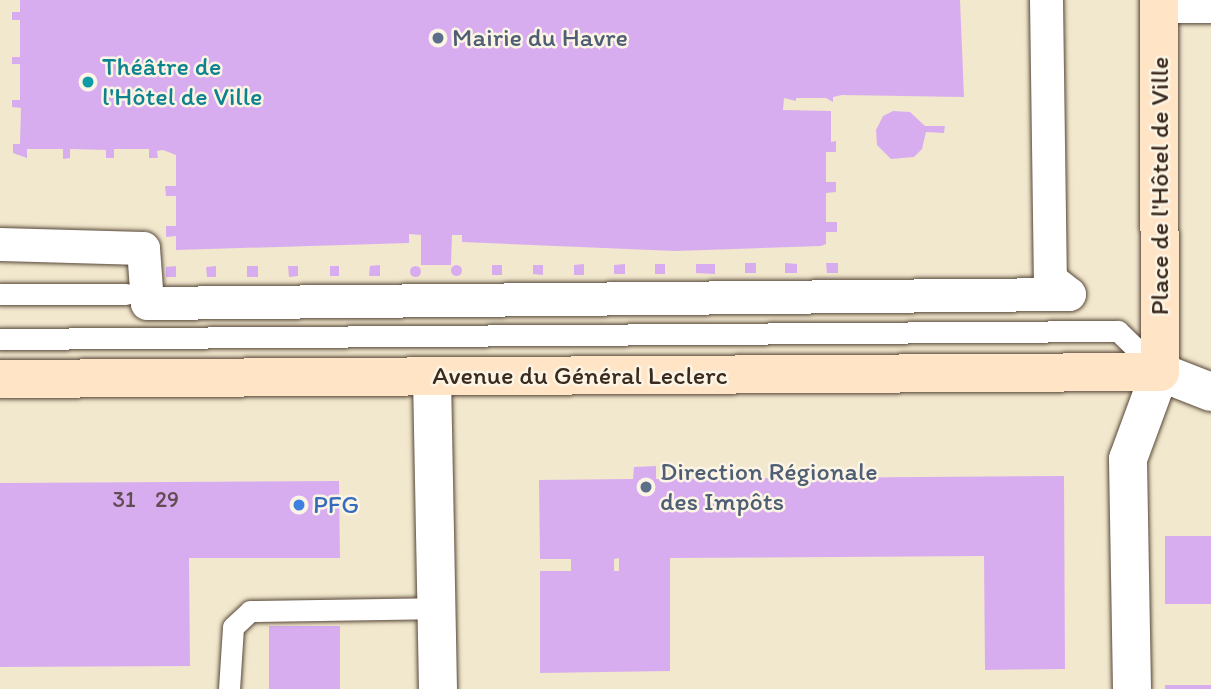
<!DOCTYPE html>
<meta charset="utf-8">
<style>
body{margin:0}
#map{position:relative;width:1211px;height:689px;overflow:hidden;background:#f2e8cd;font-family:Itim,sans-serif}
div>[style]{position:absolute}
.building>*{inset:0;background:#d8adf0}
.round{border-radius:50%}
.roads{filter:drop-shadow(0 0 2px #564638) drop-shadow(0 0 2px #564638)}
.service>*{height:21px;margin:-10.5px;padding:0 10.5px;transform-origin:10.5px;border-radius:10.5px;background:#fff}
.pedestrian>*{height:33px;margin:-16.5px;padding:0 16.5px;transform-origin:16.5px;border-radius:16.5px;background:#fff}
.minor>*{height:38px;margin:-19px;padding:0 19px;transform-origin:19px;border-radius:19px;background:#fff}
.tertiary>*{height:38px;margin:-19px;padding:0 19px;transform-origin:19px;border-radius:19px;background:#fff}
.secondary>*{height:38px;margin:-19px;padding:0 19px;transform-origin:19px;border-radius:19px;background:#ffe4c6}
.dots>*{width:19px;height:19px;translate:-50% -50%;box-sizing:border-box;border:4px solid #fcf5e5;border-radius:50%}
span{translate:-50% -50%;white-space:nowrap;text-align:center;line-height:1.15;-webkit-text-stroke:5px #fcf5e5;paint-order:stroke}
.number-label{font-size:23px;color:#624b52}
.number-label span{-webkit-text-stroke-width:0}
.service-label{font-size:26px;color:#4e5e75}
.left{translate:0 -50%;text-align:left}
.culture-label{font-size:26px;color:#0d838f}
.street-label{font-size:26px;color:#3b2a1e}
.shop-label{font-size:26px;color:#366cbe}
</style>
<div id="map">
<div class="building">
<i style="clip-path:polygon(20px 0,960px 0,964px 97px,842px 95px,833px 97px,833px 102px,826px 98px,796px 98px,796px 101px,784px 98px,783px 110px,831px 111px,831px 142px,836px 141px,836px 152px,826px 152px,826px 182px,836px 182px,836px 192px,826px 193px,826px 222px,837px 222px,837px 232px,826px 232px,826px 244px,821px 246px,675px 251px,462px 242px,462px 235px,452px 235px,451px 265px,421px 265px,421px 235px,409px 234px,409px 243px,176px 250px,176px 236px,166px 237px,166px 226px,176px 226px,176px 196px,166px 196px,165px 186px,176px 186px,176px 155px,163px 150px,157px 151px,158px 158px,149px 158px,149px 149px,114px 149px,114px 158px,106px 158px,106px 150px,70px 149px,70px 158px,63px 159px,63px 149px,27px 149px,27px 158px,13px 153px,13px 144px,20px 144px,21px 108px,12px 107px,12px 100px,20px 100px,20px 64px,12px 64px,12px 57px,20px 57px,20px 20px,12px 20px,12px 12px,20px 12px)"></i>
<i style="clip-path:polygon(893px 111px,910px 112px,925px 126px,945px 126px,944px 133px,926px 132px,922px 149px,914px 157px,891px 159px,877px 145px,876px 130px,883px 116px)"></i>
<i style="clip-path:polygon(745px 263px,756px 263px,756px 273px,745px 273px)"></i>
<i style="clip-path:polygon(785px 263px,797px 264px,797px 273px,785px 273px)"></i>
<i style="clip-path:polygon(826px 263px,838px 263px,838px 273px,827px 273px)"></i>
<i style="clip-path:polygon(584px 264px,584px 275px,574px 275px,574px 265px)"></i>
<i style="clip-path:polygon(625px 264px,625px 274px,614px 274px,614px 265px)"></i>
<i style="clip-path:polygon(655px 264px,665px 264px,665px 274px,655px 274px)"></i>
<i style="clip-path:polygon(696px 264px,715px 264px,715px 274px,696px 273px)"></i>
<i class="round" style="left:450.5px;top:264.5px;width:11px;height:11px"></i>
<i style="clip-path:polygon(380px 265px,380px 276px,369px 276px,370px 266px)"></i>
<i style="clip-path:polygon(492px 265px,502px 265px,502px 275px,492px 275px)"></i>
<i style="clip-path:polygon(533px 265px,543px 265px,543px 275px,533px 274px)"></i>
<i class="round" style="left:409.5px;top:265.5px;width:11px;height:11px"></i>
<i style="clip-path:polygon(176px 266px,176px 277px,166px 277px,166px 267px)"></i>
<i style="clip-path:polygon(216px 266px,216px 277px,207px 277px,206px 267px)"></i>
<i style="clip-path:polygon(247px 266px,258px 266px,258px 277px,247px 277px)"></i>
<i style="clip-path:polygon(288px 266px,298px 266px,298px 276px,289px 277px)"></i>
<i style="clip-path:polygon(330px 266px,339px 266px,339px 276px,330px 276px)"></i>
<i style="clip-path:polygon(evenodd,656px 466px,656px 479px,1064px 476px,1065px 669px,985px 670px,984px 556px,670px 558px,670px 671px,540px 673px,540px 571px,571px 571px,571px 559px,540px 559px,539px 480px,633px 479px,634px 467px,656px 466px,619px 558px,619px 571px,614px 571px,614px 559px,619px 558px)"></i>
<i style="clip-path:polygon(339px 481px,340px 558px,189px 558px,190px 666px,0 667px,0 483px)"></i>
<i style="clip-path:polygon(1165px 536px,1211px 536px,1211px 604px,1165px 604px)"></i>
<i style="clip-path:polygon(269px 626px,340px 626px,340px 689px,269px 689px)"></i>
<i style="clip-path:polygon(1165px 685px,1211px 685px,1211px 689px,1165px 689px)"></i>
</div>
<div class="roads">
<div class="service">
<i style="left:0;top:294px;width:126px"></i>
<i style="left:0;top:339px;width:1118px;rotate:-0.41deg"></i>
<i style="left:1118px;top:331px;width:59px;rotate:44.3deg"></i>
<i style="left:229px;top:689px;width:62px;rotate:-86.3deg"></i>
<i style="left:233px;top:627px;width:23px;rotate:-43deg"></i>
<i style="left:250px;top:611px;width:187px;rotate:-0.9deg"></i>
</div>
<div class="pedestrian">
<i style="left:1046px;top:0;width:279px;rotate:89.2deg"></i>
<i style="left:1050px;top:279px;width:24px;rotate:38deg"></i>
<i style="left:0;top:244px;width:143px;rotate:1.6deg"></i>
<i style="left:143px;top:248px;width:55px;rotate:85.8deg"></i>
<i style="left:147px;top:303px;width:922px;rotate:-0.56deg"></i>
</div>
<div class="minor">
<i style="left:1159px;top:4px;width:52px"></i>
<i style="left:432px;top:377px;width:312px;rotate:88.9deg"></i>
<i style="left:1132px;top:689px;width:230px;rotate:-91deg"></i>
<i style="left:1128px;top:459px;width:93px;rotate:-69.8deg"></i>
</div>
<div class="tertiary">
<i style="left:1160px;top:372px;width:55px;rotate:21.4deg"></i>
</div>
<div class="secondary">
<i style="left:0;top:379px;width:1160px;rotate:-0.35deg"></i>
<i style="left:1160px;top:372px;width:372px;rotate:-90.2deg"></i>
</div>
</div>
<div class="dots">
<i style="left:438px;top:38px;background:#5c6f8a"></i>
<i style="left:88px;top:82px;background:#0f9aa8"></i>
<i style="left:646px;top:487px;background:#5c6f8a"></i>
<i style="left:299px;top:505px;background:#3f7fe0"></i>
</div>
<div class="number-label">
<span style="left:124px;top:499px">31</span>
<span style="left:167px;top:499px">29</span>
</div>
<div class="service-label">
<span class="left" style="left:452px;top:38px">Mairie du Havre</span>
<span class="left" style="left:660px;top:487px">Direction Régionale<br>des Impôts</span>
</div>
<div class="culture-label">
<span class="left" style="left:102px;top:82px">Théâtre de<br>l'Hôtel de Ville</span>
</div>
<div class="street-label">
<span style="left:1160px;top:186px;rotate:-90deg">Place de l'Hôtel de Ville</span>
<span style="left:580px;top:376px">Avenue du Général Leclerc</span>
</div>
<div class="shop-label">
<span class="left" style="left:313px;top:505px">PFG</span>
</div>
</div>
